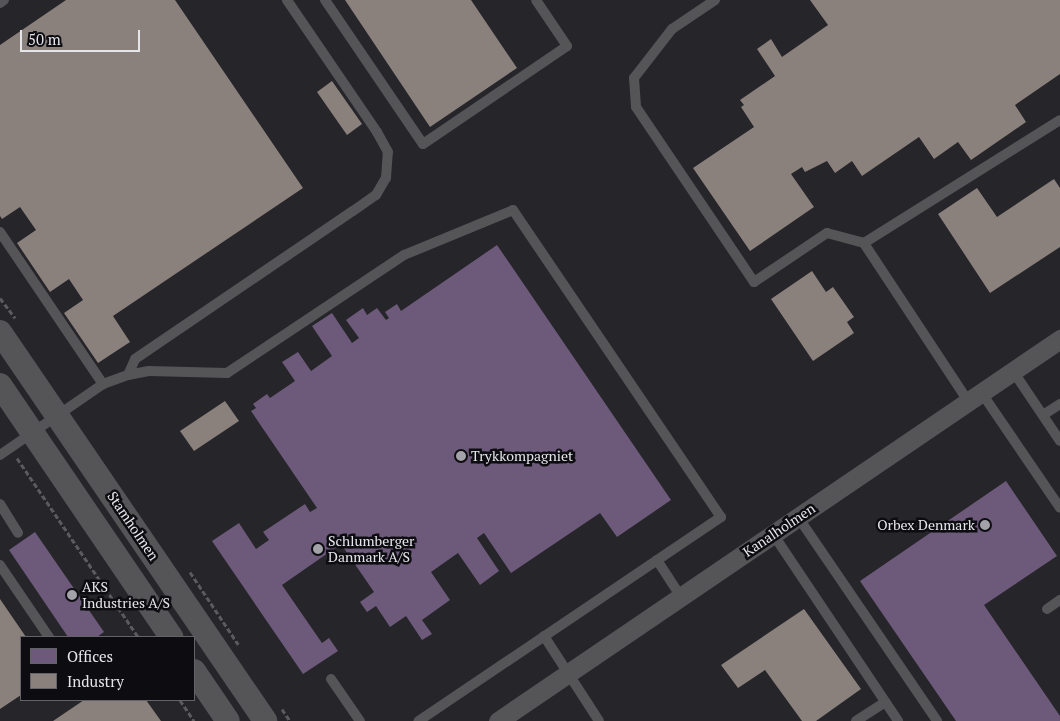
<!DOCTYPE html>
<style>
body{margin:0}
#map{position:relative;width:1060px;height:721px;overflow:hidden;background:#25252a;font-family:"PT Serif",serif}
div>[style]{position:absolute}
[style*='--x']{left:calc(var(--x)*1px);top:calc(var(--y)*1px);width:calc(var(--w)*1px);rotate:calc(var(--a)*1deg)}
.offices>*{inset:0;background:#6d597a}
.industry>*{inset:0;background:#8a817c}
.path>*{height:3px;margin-top:-1.5px;transform-origin:0;background:repeating-linear-gradient(90deg,#5b5b5d 0 5px,transparent 0 7.5px)}
.service>*{height:10px;margin:-5px;padding:0 5px;transform-origin:5px;border-radius:5px;background:#555557}
.minor>*{height:19px;margin:-9.5px;padding:0 9.5px;transform-origin:9.5px;border-radius:9.5px;background:#555557}
.tertiary>*{height:24px;margin:-12px;padding:0 12px;transform-origin:12px;border-radius:12px;background:#555557}
.dots>*{width:14px;height:14px;translate:-50% -50%;box-sizing:border-box;border:2px solid #0d0d11;border-radius:50%}
span{translate:-50% -50%;white-space:nowrap;text-align:center;line-height:1.15;-webkit-text-stroke:5px #0d0d11;paint-order:stroke}
.poi-label{font-size:14px;color:#e5e5ec}
.left{translate:0 -50%;text-align:left}
.right{translate:-100% -50%;text-align:right}
.street-label{font-size:14px;color:#e5e5ec}
.legend{position:absolute;left:20px;top:636px;width:175px;height:65px;box-sizing:border-box;background:#0d0d11;border:1px solid #636369;margin:0;padding:6px 9px;list-style:none;font-size:15px;color:#e5e5ec}
.legend li{display:flex;align-items:center;gap:10px;height:25px}
.legend b{width:25px;border:1px solid #636369}
.scale{position:absolute;left:20px;top:30px;width:120px;height:22px;box-sizing:border-box;border:2px solid #e5e5ec;border-top:0;padding-left:6px;font-size:15px;line-height:18px;white-space:nowrap;color:#e5e5ec;-webkit-text-stroke:4px #0d0d11;paint-order:stroke}
</style>
<div id="map">
<div class="offices">
<div style="clip-path:polygon(497px 245px,671px 500px,617px 537px,600px 513px,511px 573px,484px 533px,477px 538px,499px 571px,480px 585px,458px 553px,431px 572px,450px 600px,422px 620px,432px 634px,422px 640px,406px 616px,390px 627px,376px 606px,367px 612px,360px 602px,374px 592px,341px 544px,282px 585px,322px 643px,329px 638px,338px 651px,303px 674px,212px 541px,239px 523px,256px 549px,269px 540px,263px 532px,305px 504px,310px 512px,317px 508px,251px 411px,256px 408px,253px 404px,267px 394px,270px 398px,295px 381px,282px 362px,298px 352px,311px 371px,332px 356px,312px 326px,332px 313px,352px 343px,359px 338px,346px 320px,363px 308px,367px 315px,377px 308px,386px 320px,389px 318px,385px 312px,397px 304px,401px 311px)"></div>
<div style="clip-path:polygon(1006px 481px,1057px 556px,984px 605px,1060px 716px,1060px 721px,956px 721px,860px 581px)"></div>
<div style="clip-path:polygon(35px 532px,104px 632px,97px 637px,68px 637px,9px 550px)"></div>
</div>
<div class="industry">
<div style="clip-path:polygon(66px 0,175px 0,303px 188px,113px 316px,130px 342px,98px 363px,64px 313px,83px 300px,69px 279px,50px 292px,17px 243px,36px 230px,20px 207px,2px 219px,0 216px,0 45px)"></div>
<div style="clip-path:polygon(345px 0,471px 0,517px 68px,430px 127px)"></div>
<div style="clip-path:polygon(810px 0,1060px 0,1060px 74px,1015px 105px,1026px 122px,971px 160px,958px 142px,934px 159px,919px 137px,862px 176px,852px 161px,835px 173px,827px 161px,805px 172px,802px 167px,791px 174px,814px 207px,750px 251px,693px 168px,754px 127px,741px 107px,744px 105px,740px 100px,775px 76px,757px 49px,771px 39px,782px 57px,828px 25px)"></div>
<div style="clip-path:polygon(332px 81px,362px 124px,347px 135px,317px 92px)"></div>
<div style="clip-path:polygon(1054px 179px,1060px 188px,1060px 247px,990px 293px,938px 214px,977px 188px,997px 217px)"></div>
<div style="clip-path:polygon(812px 271px,826px 292px,833px 287px,854px 317px,847px 322px,854px 333px,813px 361px,771px 299px)"></div>
<div style="clip-path:polygon(225px 401px,239px 421px,194px 451px,180px 431px)"></div>
<div style="clip-path:polygon(0 599px,26px 637px,21px 637px,21px 695px,0 709px)"></div>
<div style="clip-path:polygon(804px 609px,861px 689px,816px 721px,802px 721px,765px 670px,738px 688px,721px 665px)"></div>
<div style="clip-path:polygon(84px 700px,146px 700px,161px 721px,53px 721px)"></div>
</div>
<div class="path">
<div style="--x:0;--y:298;--w:25;--a:53"></div>
<div style="--x:17;--y:458;--w:216;--a:55.9"></div>
<div style="--x:190;--y:572;--w:87;--a:56.3"></div>
<div style="--x:180;--y:700;--w:25;--a:56"></div>
<div style="--x:282;--y:709;--w:14;--a:56"></div>
</div>
<div class="service">
<div style="--x:325;--y:0;--w:174;--a:55.8"></div>
<div style="--x:423;--y:144;--w:174;--a:-34.2"></div>
<div style="--x:567;--y:46;--w:55;--a:-124"></div>
<div style="--x:715;--y:0;--w:52;--a:146"></div>
<div style="--x:672;--y:29;--w:62;--a:127.8"></div>
<div style="--x:634;--y:78;--w:29;--a:86"></div>
<div style="--x:636;--y:107;--w:211;--a:56"></div>
<div style="--x:754;--y:282;--w:88;--a:-33.9"></div>
<div style="--x:827;--y:233;--w:38;--a:15"></div>
<div style="--x:0;--y:3;--w:5;--a:-37"></div>
<div style="--x:0;--y:232;--w:184;--a:55.9"></div>
<div style="--x:1013;--y:371;--w:84;--a:56.1"></div>
<div style="--x:128;--y:375;--w:17;--a:-66"></div>
<div style="--x:135;--y:359;--w:263;--a:-34.2"></div>
<div style="--x:353;--y:211;--w:28;--a:-35"></div>
<div style="--x:376;--y:195;--w:20;--a:-60"></div>
<div style="--x:386;--y:178;--w:26;--a:-86"></div>
<div style="--x:388;--y:152;--w:23;--a:-119"></div>
<div style="--x:377;--y:132;--w:160;--a:-124.3"></div>
<div style="--x:981;--y:392;--w:140;--a:55.7"></div>
<div style="--x:968;--y:401;--w:189;--a:-123.4"></div>
<div style="--x:864;--y:243;--w:231;--a:-32.1"></div>
<div style="--x:1043;--y:415;--w:20;--a:-33"></div>
<div style="--x:0;--y:455;--w:125;--a:-34.6"></div>
<div style="--x:103;--y:384;--w:27;--a:-20"></div>
<div style="--x:128;--y:375;--w:21;--a:-11"></div>
<div style="--x:149;--y:371;--w:78;--a:1.5"></div>
<div style="--x:227;--y:373;--w:213;--a:-33.7"></div>
<div style="--x:404;--y:255;--w:118;--a:-22.4"></div>
<div style="--x:513;--y:210;--w:371;--a:55.9"></div>
<div style="--x:721;--y:517;--w:365;--a:146"></div>
<div style="--x:0;--y:504;--w:34;--a:58"></div>
<div style="--x:798;--y:517;--w:247;--a:55.7"></div>
<div style="--x:773;--y:534;--w:225;--a:56.2"></div>
<div style="--x:657;--y:560;--w:44;--a:57"></div>
<div style="--x:0;--y:565;--w:87;--a:55.8"></div>
<div style="--x:1047;--y:609;--w:16;--a:-35"></div>
<div style="--x:544;--y:636;--w:101;--a:57.1"></div>
<div style="--x:331;--y:679;--w:51;--a:55.4"></div>
<div style="--x:856;--y:721;--w:35;--a:-33"></div>
</div>
<div class="minor">
<div style="--x:498;--y:721;--w:680;--a:-34.2"></div>
</div>
<div class="tertiary">
<div style="--x:0;--y:332;--w:471;--a:55.7"></div>
<div style="--x:0;--y:385;--w:305;--a:55.8"></div>
<div style="--x:194;--y:671;--w:60;--a:55.8"></div>
</div>
<div class="dots">
<div style="left:461px;top:456px;background:#a2a2a8"></div>
<div style="left:985px;top:525px;background:#a2a2a8"></div>
<div style="left:318px;top:549px;background:#a2a2a8"></div>
<div style="left:72px;top:595px;background:#a2a2a8"></div>
</div>
<div class="poi-label">
<span class="left" style="left:471px;top:456px">Trykkompagniet</span>
<span class="right" style="left:975px;top:525px">Orbex Denmark</span>
<span class="left" style="left:328px;top:549px">Schlumberger<br>Danmark A/S</span>
<span class="left" style="left:82px;top:595px">AKS<br>Industries A/S</span>
</div>
<div class="street-label">
<span style="left:133px;top:526px;rotate:56deg">Stamholmen</span>
<span style="left:779px;top:530px;rotate:-34deg">Kanalholmen</span>
</div>
<ul class="legend">
<li><b style="height:14px;background:#6d597a"></b>Offices</li>
<li><b style="height:14px;background:#8a817c"></b>Industry</li>
</ul>
<div class="scale">50 m</div>
</div>
